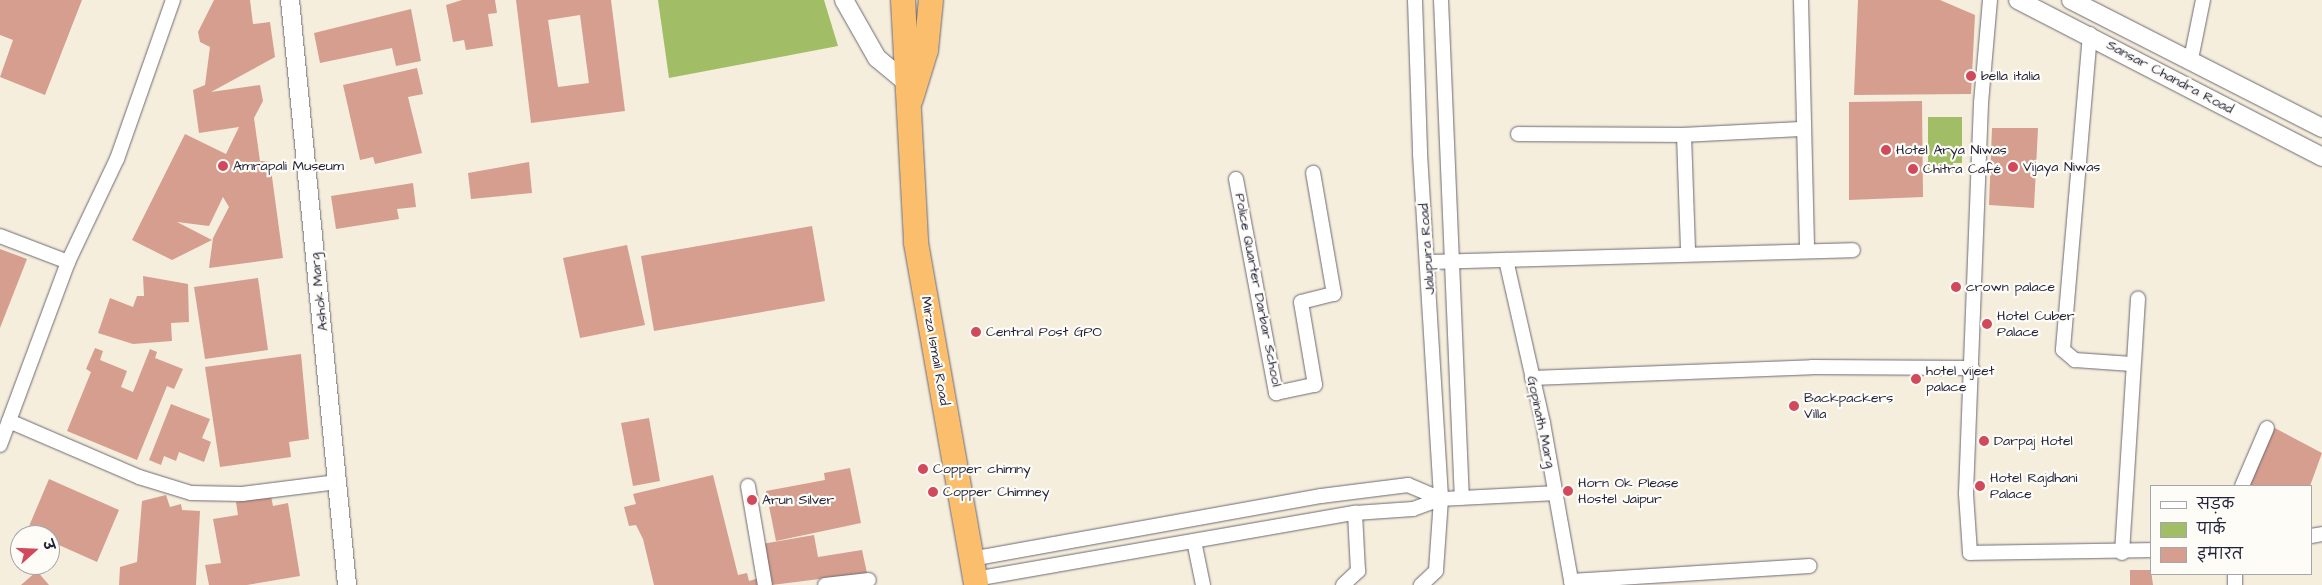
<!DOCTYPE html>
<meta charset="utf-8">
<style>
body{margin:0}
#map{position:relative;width:2322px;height:585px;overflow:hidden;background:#f6eedc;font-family:"Architects Daughter","Playpen Sans Deva",sans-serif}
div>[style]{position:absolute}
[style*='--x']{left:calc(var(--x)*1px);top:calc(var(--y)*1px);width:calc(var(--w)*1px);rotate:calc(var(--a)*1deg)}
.green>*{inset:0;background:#a1be66}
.building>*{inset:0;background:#d69e8e}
.roads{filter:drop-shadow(0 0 1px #6c6973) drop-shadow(0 0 1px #6c6973)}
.minor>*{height:14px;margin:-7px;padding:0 7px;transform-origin:7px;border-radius:7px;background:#fff}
.tertiary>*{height:18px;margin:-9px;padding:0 9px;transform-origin:9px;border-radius:9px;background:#fff}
.trunk>*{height:24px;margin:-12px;padding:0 12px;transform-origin:12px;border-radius:12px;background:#fabe6d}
.dots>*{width:14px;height:14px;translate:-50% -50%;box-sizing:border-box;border:2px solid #fdfcf7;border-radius:50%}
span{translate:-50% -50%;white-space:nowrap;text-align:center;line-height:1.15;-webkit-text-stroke:4.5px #fdfcf7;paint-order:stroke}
.poi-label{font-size:14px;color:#22223b}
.left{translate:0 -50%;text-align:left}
.street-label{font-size:14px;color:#22223b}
.legend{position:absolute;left:2150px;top:485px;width:162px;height:90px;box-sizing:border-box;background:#fdfcf7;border:1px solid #a5a5ac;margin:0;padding:6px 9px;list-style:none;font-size:15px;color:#22223b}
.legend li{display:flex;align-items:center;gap:10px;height:25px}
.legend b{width:25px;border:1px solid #a5a5ac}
.north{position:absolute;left:10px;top:525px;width:50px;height:50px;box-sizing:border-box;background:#fdfcf7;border:1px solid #a5a5ac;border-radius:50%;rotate:70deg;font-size:14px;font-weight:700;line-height:20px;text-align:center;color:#22223b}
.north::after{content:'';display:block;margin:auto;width:18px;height:22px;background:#d1495b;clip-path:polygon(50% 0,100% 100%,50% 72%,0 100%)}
</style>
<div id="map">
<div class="green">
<div style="clip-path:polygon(658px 0,824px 0,838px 46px,669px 78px)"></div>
<div style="clip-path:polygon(1928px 117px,1962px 117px,1962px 163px,1953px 163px,1953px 171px,1928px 171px)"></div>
</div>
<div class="building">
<div style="clip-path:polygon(0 0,82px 0,45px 95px,0 77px,13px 40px,0 35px)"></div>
<div style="clip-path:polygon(214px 0,250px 0,253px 24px,270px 22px,275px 57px,211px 92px,260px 85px,263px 101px,254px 118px,260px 161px,270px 162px,283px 258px,209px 268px,213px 238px,229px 207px,223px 197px,209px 226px,177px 222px,212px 240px,172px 260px,132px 240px,185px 134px,226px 154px,239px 127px,199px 133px,193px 90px,205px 85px,210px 47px,200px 42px,198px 32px)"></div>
<div style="clip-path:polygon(462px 0,495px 0,497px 13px,488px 14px,493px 46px,466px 50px,464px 40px,453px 42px,446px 5px)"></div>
<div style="clip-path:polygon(evenodd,516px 0,611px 0,625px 111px,531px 123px,516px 0,580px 15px,589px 83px,558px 87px,548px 20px,580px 15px)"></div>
<div style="clip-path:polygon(1858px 0,1940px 0,1975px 15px,1971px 94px,1854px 95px)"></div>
<div style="clip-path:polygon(411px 9px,421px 61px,396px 66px,392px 48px,320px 63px,314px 33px)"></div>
<div style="clip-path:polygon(417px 68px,423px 94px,408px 97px,422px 153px,375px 164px,373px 157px,360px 160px,343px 85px)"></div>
<div style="clip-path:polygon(1922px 101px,1923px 197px,1849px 200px,1849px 102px)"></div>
<div style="clip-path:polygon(1992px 128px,2038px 128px,2034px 208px,1989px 205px)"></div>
<div style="clip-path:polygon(529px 162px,532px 193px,471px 199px,468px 173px)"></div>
<div style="clip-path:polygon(413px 183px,416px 207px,397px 209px,399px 219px,336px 229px,331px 196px)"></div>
<div style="clip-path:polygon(812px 226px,825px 301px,654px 331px,641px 256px)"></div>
<div style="clip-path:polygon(627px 245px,645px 325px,580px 338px,563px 258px)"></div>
<div style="clip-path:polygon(0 249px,27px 259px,0 328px)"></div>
<div style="clip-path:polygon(143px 276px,188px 284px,189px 322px,171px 323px,172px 341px,133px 344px,98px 333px,110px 298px,133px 307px,137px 296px,144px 296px)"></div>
<div style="clip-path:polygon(258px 278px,268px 350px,205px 359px,194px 287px)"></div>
<div style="clip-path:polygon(95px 348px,103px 351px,100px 360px,127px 371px,121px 387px,133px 392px,150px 349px,157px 352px,155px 358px,183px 369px,174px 389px,167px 386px,137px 460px,67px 431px,91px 372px,86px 369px)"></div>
<div style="clip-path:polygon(301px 354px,309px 439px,289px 442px,291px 457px,220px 467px,205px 367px)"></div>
<div style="clip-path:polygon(171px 404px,210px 419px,202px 438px,211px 442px,204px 462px,179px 452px,176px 461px,164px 456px,161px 465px,149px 460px)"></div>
<div style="clip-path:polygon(649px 418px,660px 481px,633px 486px,621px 423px)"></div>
<div style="clip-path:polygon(2271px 426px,2322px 453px,2310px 486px,2247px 486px)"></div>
<div style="clip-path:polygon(850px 468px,861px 523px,776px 541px,766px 491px,825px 480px,824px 473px)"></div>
<div style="clip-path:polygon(713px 475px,738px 575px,747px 573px,749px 581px,759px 578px,759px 585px,654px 585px,643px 539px,636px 525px,629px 526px,624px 507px,636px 504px,633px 494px)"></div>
<div style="clip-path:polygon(49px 479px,119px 510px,97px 562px,50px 541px,50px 535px,27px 531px)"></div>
<div style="clip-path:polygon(166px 495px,170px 507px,181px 504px,182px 510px,200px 511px,196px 585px,119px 585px,120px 567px,137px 562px,142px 501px)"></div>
<div style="clip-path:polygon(271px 496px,273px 506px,288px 503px,300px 576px,247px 585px,209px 585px,205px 565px,221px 563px,213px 519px,238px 515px,236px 502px)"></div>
<div style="clip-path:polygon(814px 535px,818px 557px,862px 550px,867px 573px,772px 585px,762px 544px)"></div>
<div style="clip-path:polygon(2130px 570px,2151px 570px,2153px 585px,2130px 585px)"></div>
<div style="clip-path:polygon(37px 571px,49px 585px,21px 585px)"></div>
</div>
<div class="roads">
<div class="minor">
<div style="--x:1415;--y:0;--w:154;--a:88.1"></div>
<div style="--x:1420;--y:154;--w:346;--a:86.5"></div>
<div style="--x:1441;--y:499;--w:72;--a:94"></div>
<div style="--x:1436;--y:571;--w:21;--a:137"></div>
<div style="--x:1441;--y:0;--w:498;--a:87.6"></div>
<div style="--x:1801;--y:0;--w:251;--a:88.6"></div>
<div style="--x:1990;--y:0;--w:103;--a:95"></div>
<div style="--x:1981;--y:103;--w:391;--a:92.2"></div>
<div style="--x:1966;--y:494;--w:59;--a:86.1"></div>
<div style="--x:1970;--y:553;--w:181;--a:-0.9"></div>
<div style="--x:2090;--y:34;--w:317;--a:94.9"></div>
<div style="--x:2063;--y:350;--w:16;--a:40"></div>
<div style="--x:2075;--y:360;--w:57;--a:4"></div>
<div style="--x:2191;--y:59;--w:60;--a:-78.5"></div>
<div style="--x:1518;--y:134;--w:166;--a:0.3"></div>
<div style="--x:1684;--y:135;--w:117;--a:88"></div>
<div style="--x:1684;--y:135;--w:120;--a:-2.9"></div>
<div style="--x:1236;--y:179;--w:218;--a:79.4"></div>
<div style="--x:1276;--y:393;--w:40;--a:-12"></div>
<div style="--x:1315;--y:385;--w:84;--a:-99.6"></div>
<div style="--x:1301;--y:302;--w:34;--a:-14"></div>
<div style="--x:1334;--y:294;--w:123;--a:-99.8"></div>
<div style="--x:0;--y:236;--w:73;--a:20.9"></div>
<div style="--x:1506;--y:260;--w:167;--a:77.2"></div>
<div style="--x:1543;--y:423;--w:165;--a:79.9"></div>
<div style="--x:1428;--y:262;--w:425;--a:-1.6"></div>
<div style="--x:1532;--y:378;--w:280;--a:-2.2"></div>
<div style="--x:1812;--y:367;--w:160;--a:0.4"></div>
<div style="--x:9;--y:421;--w:142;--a:23.3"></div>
<div style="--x:139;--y:477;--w:54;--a:17.1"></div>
<div style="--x:191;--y:493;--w:51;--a:1.1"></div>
<div style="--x:242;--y:494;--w:96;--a:-7.2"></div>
<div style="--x:0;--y:445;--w:195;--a:-69.6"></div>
<div style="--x:68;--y:262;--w:114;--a:-64.6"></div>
<div style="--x:117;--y:159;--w:169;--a:-70.6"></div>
<div style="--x:748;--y:486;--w:100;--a:80.3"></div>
<div style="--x:2242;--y:486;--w:63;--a:-66.7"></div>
<div style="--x:2311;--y:536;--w:11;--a:-10"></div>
<div style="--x:1194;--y:541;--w:45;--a:78.4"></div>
<div style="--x:2122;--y:553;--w:255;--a:-86.4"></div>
<div style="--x:971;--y:559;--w:356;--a:-10.2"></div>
<div style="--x:1321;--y:496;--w:88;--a:-7.2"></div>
<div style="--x:1408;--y:485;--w:36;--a:23"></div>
<div style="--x:2235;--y:574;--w:11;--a:90"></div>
<div style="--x:975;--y:579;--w:386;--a:-9.9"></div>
<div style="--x:1355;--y:513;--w:58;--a:-3.9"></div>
<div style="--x:1413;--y:509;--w:30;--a:-20"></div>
<div style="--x:1441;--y:499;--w:114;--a:-3"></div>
<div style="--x:1571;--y:581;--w:239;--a:-3.6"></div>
<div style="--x:825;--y:585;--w:44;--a:-6.5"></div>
<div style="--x:1343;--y:585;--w:21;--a:-43"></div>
<div style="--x:1358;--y:571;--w:58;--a:-93"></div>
</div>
<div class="tertiary">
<div style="--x:290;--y:0;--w:588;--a:84.43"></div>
<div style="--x:844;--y:0;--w:67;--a:60.4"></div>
<div style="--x:877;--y:58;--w:47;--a:39.8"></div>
<div style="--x:2018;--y:0;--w:342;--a:27.3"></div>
<div style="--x:2071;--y:0;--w:282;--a:27"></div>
</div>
<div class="trunk">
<div style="--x:903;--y:0;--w:243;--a:86.9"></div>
<div style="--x:916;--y:243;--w:347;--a:80"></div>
<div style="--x:911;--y:99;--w:51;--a:-73"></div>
<div style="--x:926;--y:50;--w:50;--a:-84.3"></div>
</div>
</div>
<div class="dots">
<div style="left:1971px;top:76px;background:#d1495b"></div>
<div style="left:1886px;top:150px;background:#d1495b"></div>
<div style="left:223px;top:166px;background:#d1495b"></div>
<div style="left:2013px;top:167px;background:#d1495b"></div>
<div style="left:1913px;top:169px;background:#d1495b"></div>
<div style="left:1956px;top:287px;background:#d1495b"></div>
<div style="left:1987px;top:324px;background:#d1495b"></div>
<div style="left:976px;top:332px;background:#d1495b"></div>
<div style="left:1916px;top:379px;background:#d1495b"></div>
<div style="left:1794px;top:406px;background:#d1495b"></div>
<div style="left:1984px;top:441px;background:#d1495b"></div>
<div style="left:923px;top:469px;background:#d1495b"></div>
<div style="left:1980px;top:486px;background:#d1495b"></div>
<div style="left:1568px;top:491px;background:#d1495b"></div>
<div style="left:933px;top:492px;background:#d1495b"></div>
<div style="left:752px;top:500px;background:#d1495b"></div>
</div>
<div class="poi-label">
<span class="left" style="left:1981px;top:76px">bella italia</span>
<span class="left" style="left:1896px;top:150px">Hotel Arya Niwas</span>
<span class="left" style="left:233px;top:166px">Amrapali Museum</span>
<span class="left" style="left:2023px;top:167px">Vijaya Niwas</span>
<span class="left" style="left:1923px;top:169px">Chitra Café</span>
<span class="left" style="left:1966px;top:287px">crown palace</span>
<span class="left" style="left:1997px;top:324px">Hotel Cuber<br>Palace</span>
<span class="left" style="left:986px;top:332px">Central Post GPO</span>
<span class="left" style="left:1926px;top:379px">hotel vijeet<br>palace</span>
<span class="left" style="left:1804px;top:406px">Backpackers<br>Villa</span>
<span class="left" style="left:1994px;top:441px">Darpaj Hotel</span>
<span class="left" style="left:933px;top:469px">Copper chimny</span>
<span class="left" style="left:1990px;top:486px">Hotel Rajdhani<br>Palace</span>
<span class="left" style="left:1578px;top:491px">Horn Ok Please<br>Hostel Jaipur</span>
<span class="left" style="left:943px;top:492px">Copper Chimney</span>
<span class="left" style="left:762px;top:500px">Arun Silver</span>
</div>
<div class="street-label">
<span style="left:2170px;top:77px;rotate:28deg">Sansar Chandra Road</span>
<span style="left:1427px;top:249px;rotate:-94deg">Jalupura Road</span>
<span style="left:1258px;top:290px;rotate:79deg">Police Quarter Darbar School</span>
<span style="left:319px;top:292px;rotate:-96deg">Ashok Marg</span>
<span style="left:935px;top:351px;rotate:80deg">Mirza Ismail Road</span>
<span style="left:1541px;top:422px;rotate:78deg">Gopinath Marg</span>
</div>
<ul class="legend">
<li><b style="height:6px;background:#fff"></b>सड़क</li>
<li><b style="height:14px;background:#a1be66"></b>पार्क</li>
<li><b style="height:14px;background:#d69e8e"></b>इमारत</li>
</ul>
<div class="north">उ</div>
</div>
